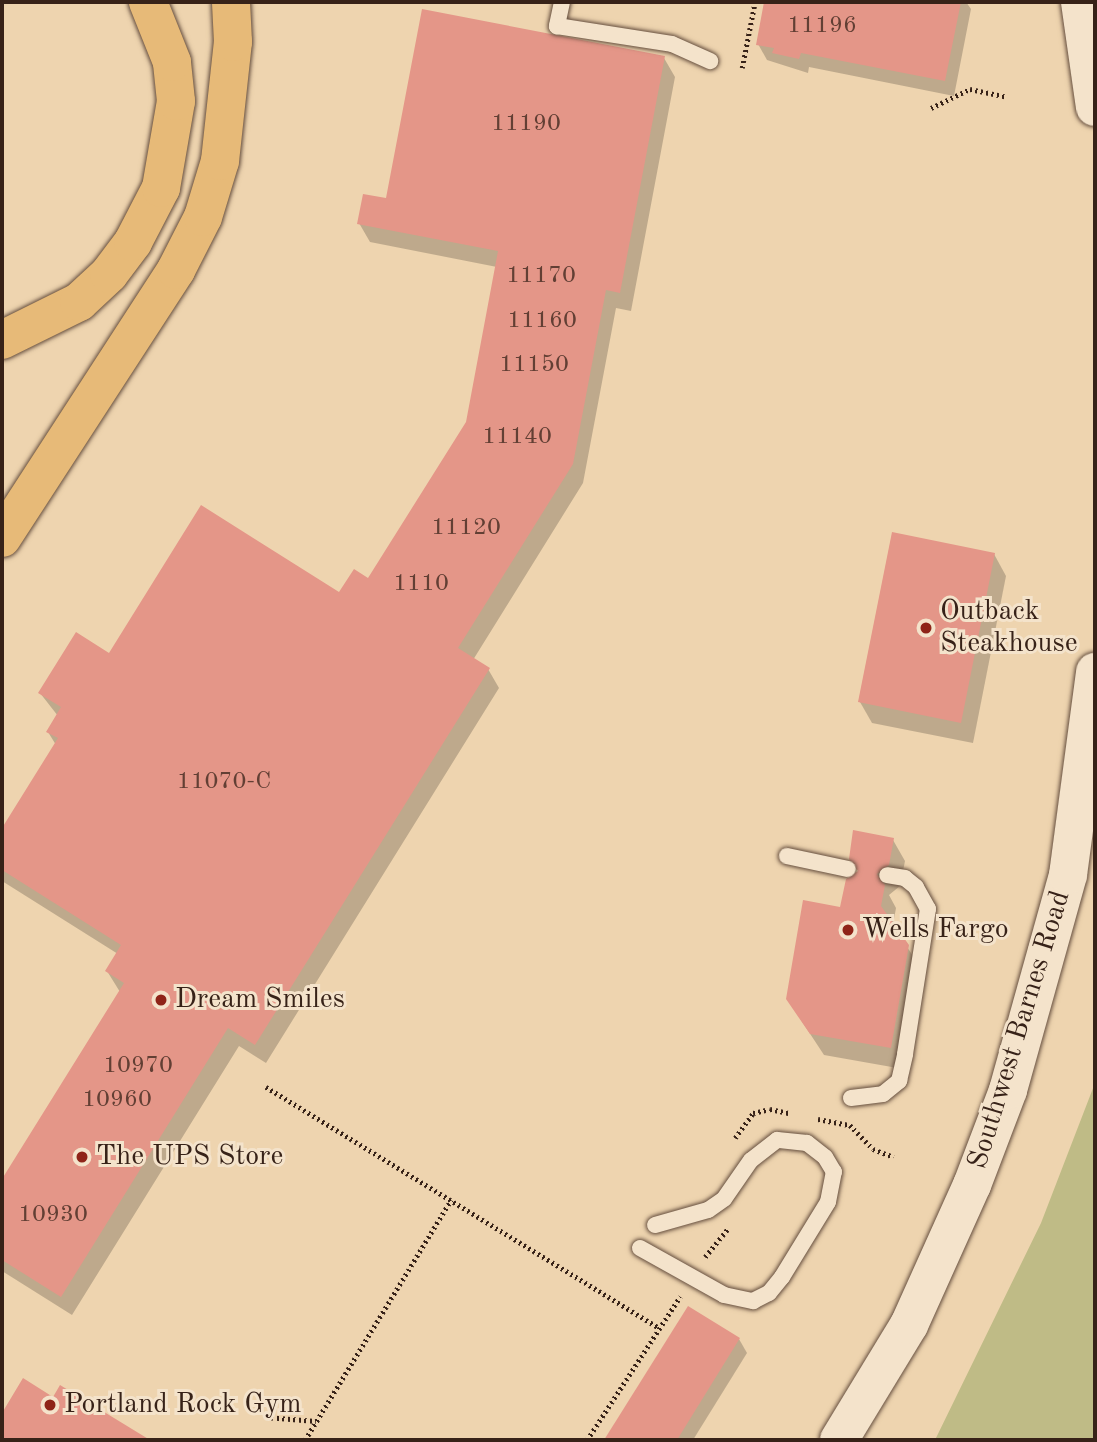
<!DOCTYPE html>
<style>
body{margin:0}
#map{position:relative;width:1097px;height:1442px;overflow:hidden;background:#eed4af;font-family:"Old Standard TT",serif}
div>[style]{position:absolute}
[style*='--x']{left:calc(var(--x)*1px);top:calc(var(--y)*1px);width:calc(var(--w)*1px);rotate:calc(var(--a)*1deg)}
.green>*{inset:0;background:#bfbb86}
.shadow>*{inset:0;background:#0003}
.building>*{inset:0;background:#e49688}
.path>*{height:4.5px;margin-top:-2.25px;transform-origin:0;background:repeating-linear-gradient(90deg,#372218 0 2px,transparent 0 5.5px)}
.roads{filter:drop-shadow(0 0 2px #654e3e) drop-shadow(0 0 2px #654e3e)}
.lane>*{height:16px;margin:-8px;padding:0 8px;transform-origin:8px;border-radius:8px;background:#f4e3cb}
.secondary>*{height:38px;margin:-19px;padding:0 19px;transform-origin:19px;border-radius:19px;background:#f4e3cb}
.highway>*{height:38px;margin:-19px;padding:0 19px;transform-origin:19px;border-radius:19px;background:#e7ba78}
.dots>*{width:19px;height:19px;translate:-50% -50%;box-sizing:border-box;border:4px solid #f4e3cb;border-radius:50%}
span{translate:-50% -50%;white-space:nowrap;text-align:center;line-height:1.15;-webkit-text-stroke:6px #f4e3cb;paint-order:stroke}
.number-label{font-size:24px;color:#623f34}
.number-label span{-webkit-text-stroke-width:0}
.poi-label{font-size:28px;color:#372218}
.left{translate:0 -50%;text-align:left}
.street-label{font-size:28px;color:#372218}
.frame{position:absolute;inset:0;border:4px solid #372218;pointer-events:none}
</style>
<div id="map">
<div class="green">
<div style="clip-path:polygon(1095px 1083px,1095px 1440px,935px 1440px,1041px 1223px)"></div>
</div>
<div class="shadow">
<div style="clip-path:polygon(766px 2px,966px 2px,971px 9px,954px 96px,809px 67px,808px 73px,767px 60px,758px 44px)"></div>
<div style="clip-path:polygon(664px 58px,675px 77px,631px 311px,616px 308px,583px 483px,473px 660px,488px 669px,499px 688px,266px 1063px,239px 1046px,72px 1315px,2px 1271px,2px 1182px,120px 992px,107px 971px,118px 954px,2px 881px,2px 831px,56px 745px,48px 732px,58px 716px,40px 693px,109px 655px,340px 595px,369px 580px,467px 422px,497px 267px,370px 242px,359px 223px,388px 200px)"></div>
<div style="clip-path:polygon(994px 554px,1006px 576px,973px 743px,872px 723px,860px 702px)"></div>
<div style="clip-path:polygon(893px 840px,905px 861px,900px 886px,889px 895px,896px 908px,893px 925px,920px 967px,903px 1069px,824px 1055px,801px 1020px,859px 872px)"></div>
<div style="clip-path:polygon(689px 1308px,739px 1339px,747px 1353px,693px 1440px,606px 1440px)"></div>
<div style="clip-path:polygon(24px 1381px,54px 1399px,61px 1387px,147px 1440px,2px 1440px,2px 1416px)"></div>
</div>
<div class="building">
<div style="clip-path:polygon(764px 2px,961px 2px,945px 81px,801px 53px,799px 59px,772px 53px,774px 48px,756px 45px)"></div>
<div style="clip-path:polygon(422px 9px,665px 56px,620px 293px,606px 290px,573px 464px,458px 648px,490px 668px,255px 1045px,228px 1028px,61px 1297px,2px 1260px,2px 1179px,124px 983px,105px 971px,121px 945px,2px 870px,2px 828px,58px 738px,46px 732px,61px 707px,38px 693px,76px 632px,109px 653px,201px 505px,339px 592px,354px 569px,368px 578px,466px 422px,498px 251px,357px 224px,363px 194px,386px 198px)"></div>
<div style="clip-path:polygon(892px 532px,995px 553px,961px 723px,858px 702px)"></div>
<div style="clip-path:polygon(853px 830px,894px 838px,889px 865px,877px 874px,885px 885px,881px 906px,909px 945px,891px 1048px,810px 1034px,786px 999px,803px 900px,840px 907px,846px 879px,858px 871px,849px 859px)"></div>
<div style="clip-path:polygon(688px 1306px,740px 1338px,677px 1440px,604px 1440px)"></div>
<div style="clip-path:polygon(23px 1378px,53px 1397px,60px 1385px,150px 1440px,2px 1440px,2px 1413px)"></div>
</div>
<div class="path">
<div style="--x:742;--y:68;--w:67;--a:-78.9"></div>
<div style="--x:931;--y:108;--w:43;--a:-26"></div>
<div style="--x:970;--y:89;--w:38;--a:12"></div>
<div style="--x:266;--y:1087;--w:462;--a:31.5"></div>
<div style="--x:818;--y:1119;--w:33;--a:11"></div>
<div style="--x:850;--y:1125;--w:33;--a:46"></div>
<div style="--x:873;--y:1149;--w:22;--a:21"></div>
<div style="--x:735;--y:1138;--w:31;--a:-54"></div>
<div style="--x:753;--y:1113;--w:17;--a:-13"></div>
<div style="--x:770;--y:1109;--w:19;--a:12"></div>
<div style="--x:705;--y:1257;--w:36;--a:-51"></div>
<div style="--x:266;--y:1417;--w:50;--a:4.6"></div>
<div style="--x:305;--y:1440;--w:281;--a:-58.7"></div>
<div style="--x:587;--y:1440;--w:171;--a:-57"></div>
</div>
<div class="roads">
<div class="lane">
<div style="--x:562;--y:2;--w:25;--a:102"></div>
<div style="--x:557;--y:26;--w:116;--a:8.9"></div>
<div style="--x:672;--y:44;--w:42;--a:24.1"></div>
<div style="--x:787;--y:856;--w:62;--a:12"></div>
<div style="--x:851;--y:1098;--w:32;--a:-7"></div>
<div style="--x:883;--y:1094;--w:21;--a:-39"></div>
<div style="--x:899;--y:1081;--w:28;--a:-77"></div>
<div style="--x:905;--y:1054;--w:147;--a:-81"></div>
<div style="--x:928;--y:909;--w:25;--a:-119"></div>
<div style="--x:916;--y:887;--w:14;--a:-141"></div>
<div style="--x:905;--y:878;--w:18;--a:-171"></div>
<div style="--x:640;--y:1248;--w:96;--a:29.2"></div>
<div style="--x:724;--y:1295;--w:30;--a:12"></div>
<div style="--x:753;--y:1301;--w:18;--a:-27"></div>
<div style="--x:769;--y:1293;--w:21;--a:-51"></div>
<div style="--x:782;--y:1277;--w:88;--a:-58.5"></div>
<div style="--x:828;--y:1202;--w:31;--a:-79"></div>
<div style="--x:834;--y:1172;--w:17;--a:-121"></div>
<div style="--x:825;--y:1157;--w:23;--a:-142"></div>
<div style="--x:807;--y:1143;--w:30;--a:-174"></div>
<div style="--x:777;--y:1140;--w:33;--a:142"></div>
<div style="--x:751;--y:1160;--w:47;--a:124.7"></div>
<div style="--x:724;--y:1199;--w:19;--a:145"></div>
<div style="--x:708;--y:1210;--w:55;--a:164.2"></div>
</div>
<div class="secondary">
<div style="--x:1080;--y:2;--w:106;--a:81.9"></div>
<div style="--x:839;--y:1440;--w:135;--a:-58.7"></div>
<div style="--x:909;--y:1325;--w:154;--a:-65.8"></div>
<div style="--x:972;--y:1185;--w:102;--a:-69.2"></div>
<div style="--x:1008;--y:1090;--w:223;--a:-74.4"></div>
<div style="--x:1068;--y:875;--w:205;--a:-82.4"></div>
</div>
<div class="highway">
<div style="--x:2;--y:340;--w:86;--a:-26.3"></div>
<div style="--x:79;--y:302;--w:41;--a:-43"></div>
<div style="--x:109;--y:274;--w:40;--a:-53"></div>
<div style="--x:133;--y:242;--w:61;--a:-62.6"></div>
<div style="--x:161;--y:188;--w:88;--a:-80.2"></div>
<div style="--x:176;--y:101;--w:39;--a:-96"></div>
<div style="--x:172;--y:62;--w:65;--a:-111.8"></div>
<div style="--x:2;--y:538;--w:320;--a:-57"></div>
<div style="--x:176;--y:270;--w:59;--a:-63"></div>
<div style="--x:203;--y:217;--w:59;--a:-73.1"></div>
<div style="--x:220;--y:161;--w:120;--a:-83.8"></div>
<div style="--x:233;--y:42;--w:40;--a:-92.9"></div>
</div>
</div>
<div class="dots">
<div style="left:926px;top:628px;background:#8f2418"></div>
<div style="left:848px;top:930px;background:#8f2418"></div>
<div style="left:161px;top:1000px;background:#8f2418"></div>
<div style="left:82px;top:1157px;background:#8f2418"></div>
<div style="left:50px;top:1405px;background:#8f2418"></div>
</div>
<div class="number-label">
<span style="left:822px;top:27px">11196</span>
<span style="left:526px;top:125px">11190</span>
<span style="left:541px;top:277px">11170</span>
<span style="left:542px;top:322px">11160</span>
<span style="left:534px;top:366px">11150</span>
<span style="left:517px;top:438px">11140</span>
<span style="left:466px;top:529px">11120</span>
<span style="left:421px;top:585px">1110</span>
<span style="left:224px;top:783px">11070-C</span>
<span style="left:138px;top:1067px">10970</span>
<span style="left:117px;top:1101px">10960</span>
<span style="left:53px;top:1216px">10930</span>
</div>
<div class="poi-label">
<span class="left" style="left:940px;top:628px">Outback<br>Steakhouse</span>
<span class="left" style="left:862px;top:930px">Wells Fargo</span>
<span class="left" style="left:175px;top:1000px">Dream Smiles</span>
<span class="left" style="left:96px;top:1157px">The UPS Store</span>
<span class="left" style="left:64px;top:1405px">Portland Rock Gym</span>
</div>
<div class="street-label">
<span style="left:1020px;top:1030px;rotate:-73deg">Southwest Barnes Road</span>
</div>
<div class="frame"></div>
</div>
